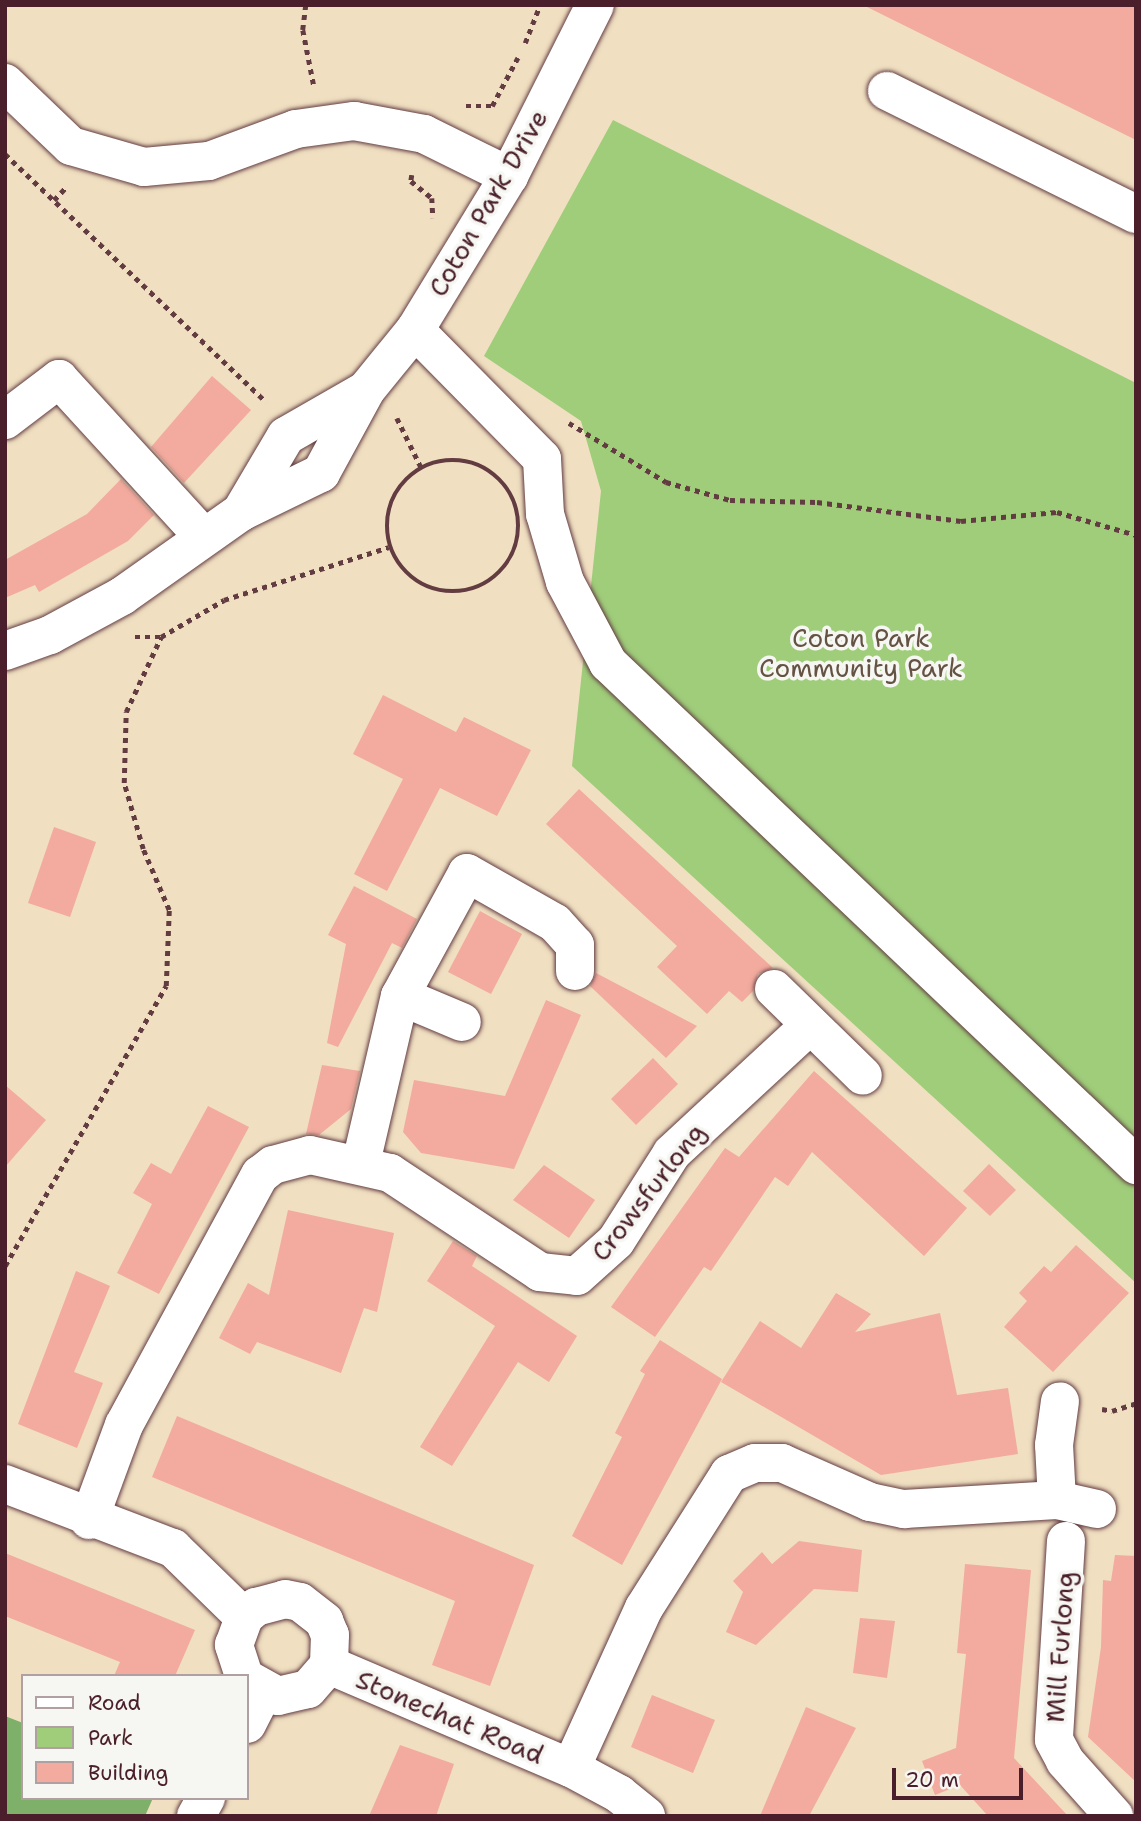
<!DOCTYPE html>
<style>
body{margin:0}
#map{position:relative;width:1141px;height:1821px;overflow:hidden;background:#f0dfc1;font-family:"Shantell Sans",sans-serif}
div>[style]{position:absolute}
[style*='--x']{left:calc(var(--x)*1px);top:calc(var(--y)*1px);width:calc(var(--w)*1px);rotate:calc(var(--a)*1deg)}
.green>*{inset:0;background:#9fcd7a}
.forest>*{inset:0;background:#7fb06a}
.building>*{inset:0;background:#f2ab9e}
.path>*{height:4.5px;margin-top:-2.25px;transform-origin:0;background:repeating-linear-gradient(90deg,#633c42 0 5px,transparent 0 10px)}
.path>.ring{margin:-2.25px;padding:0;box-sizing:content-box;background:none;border:4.5px solid #633c42;border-radius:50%}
.roads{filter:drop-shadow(0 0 2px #633c42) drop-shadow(0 0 2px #633c42)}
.minor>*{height:38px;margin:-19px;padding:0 19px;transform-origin:19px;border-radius:19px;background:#fff}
span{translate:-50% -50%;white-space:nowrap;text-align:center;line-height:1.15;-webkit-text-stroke:7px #f6f6f2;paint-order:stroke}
.street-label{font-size:26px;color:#4a1f2b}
.park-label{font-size:26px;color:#645343}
.frame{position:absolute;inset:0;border:7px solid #4a1f2b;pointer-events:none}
.legend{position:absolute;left:21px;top:1674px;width:228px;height:126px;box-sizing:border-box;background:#f6f6f2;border:2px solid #b1a0a2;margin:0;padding:9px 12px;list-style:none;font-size:21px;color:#4a1f2b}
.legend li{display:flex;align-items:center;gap:14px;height:35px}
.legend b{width:35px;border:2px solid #b1a0a2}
.scale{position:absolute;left:892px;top:1768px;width:131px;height:32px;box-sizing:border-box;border:4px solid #4a1f2b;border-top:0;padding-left:9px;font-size:21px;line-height:24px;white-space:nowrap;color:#4a1f2b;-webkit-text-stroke:5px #f6f6f2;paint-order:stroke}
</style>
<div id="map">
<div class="green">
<div style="clip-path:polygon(613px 120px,1136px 383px,1136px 1283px,572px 766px,601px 491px,581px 421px,484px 356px)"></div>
</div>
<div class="forest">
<div style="clip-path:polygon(5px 1716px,23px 1723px,23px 1798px,153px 1798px,145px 1816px,5px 1816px)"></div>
</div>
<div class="building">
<div style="clip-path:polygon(863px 5px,1136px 5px,1136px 140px)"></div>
<div style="clip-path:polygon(212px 376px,251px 410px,184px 483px,151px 447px)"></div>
<div style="clip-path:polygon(121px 479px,154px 515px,128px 541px,39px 592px,35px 585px,5px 598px,5px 560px,87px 514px)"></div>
<div style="clip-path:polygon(383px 695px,456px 732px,464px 717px,531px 750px,497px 816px,440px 788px,387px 891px,354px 874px,403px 779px,353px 754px)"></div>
<div style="clip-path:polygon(579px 789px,773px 968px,758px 974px,753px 991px,742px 1002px,729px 991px,707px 1014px,657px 967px,677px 946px,546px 824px)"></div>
<div style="clip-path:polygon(54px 827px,96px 842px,70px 917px,28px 903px)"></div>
<div style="clip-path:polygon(354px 886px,417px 919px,402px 948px,392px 943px,338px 1047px,327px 1043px,346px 944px,328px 935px)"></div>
<div style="clip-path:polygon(480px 911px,522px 934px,491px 994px,448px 972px)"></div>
<div style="clip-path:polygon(596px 973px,697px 1026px,666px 1058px,590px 986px)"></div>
<div style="clip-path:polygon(546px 1000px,581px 1015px,514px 1169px,421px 1153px,403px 1132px,414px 1080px,505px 1096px)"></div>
<div style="clip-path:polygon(653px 1058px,678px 1084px,636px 1125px,611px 1099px)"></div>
<div style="clip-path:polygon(322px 1065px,360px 1071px,351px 1109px,319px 1135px,306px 1134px)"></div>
<div style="clip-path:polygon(814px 1071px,967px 1208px,924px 1256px,812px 1152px,788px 1186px,775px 1177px,711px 1271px,704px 1267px,655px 1337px,611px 1307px,725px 1148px,739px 1157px)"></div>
<div style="clip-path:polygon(5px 1085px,46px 1120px,5px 1167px)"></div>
<div style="clip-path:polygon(208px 1106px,249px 1127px,159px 1294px,117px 1273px,152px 1204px,133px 1193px,151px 1163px,171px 1174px)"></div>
<div style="clip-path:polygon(989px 1164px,1016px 1190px,990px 1216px,963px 1191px)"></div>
<div style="clip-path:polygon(544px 1165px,595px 1200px,569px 1238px,513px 1200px)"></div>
<div style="clip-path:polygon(288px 1210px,394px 1233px,377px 1312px,364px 1308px,341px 1373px,257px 1342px,250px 1354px,219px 1338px,248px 1283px,269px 1295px)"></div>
<div style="clip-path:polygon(453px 1241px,477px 1256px,472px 1266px,577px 1336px,549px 1382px,518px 1362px,452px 1466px,420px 1447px,495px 1326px,427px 1281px)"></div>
<div style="clip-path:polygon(1076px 1245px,1129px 1293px,1053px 1372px,1004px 1327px,1027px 1301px,1019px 1293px,1044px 1266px,1051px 1272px)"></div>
<div style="clip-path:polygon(76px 1271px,110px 1286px,74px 1372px,103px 1383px,77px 1448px,18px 1424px)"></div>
<div style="clip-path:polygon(836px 1293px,871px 1314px,855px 1332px,940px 1313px,957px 1395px,1008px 1388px,1018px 1454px,881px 1475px,721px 1382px,760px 1321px,801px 1348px)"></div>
<div style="clip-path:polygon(660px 1340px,722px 1379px,622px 1565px,572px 1536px,622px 1437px,615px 1433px,645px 1374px,640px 1371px)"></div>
<div style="clip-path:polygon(177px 1416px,534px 1565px,490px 1686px,432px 1665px,455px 1601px,152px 1477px)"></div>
<div style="clip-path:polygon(799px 1541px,862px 1550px,858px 1592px,814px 1589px,756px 1645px,726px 1632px,743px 1592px,733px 1581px,762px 1552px,772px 1564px)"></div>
<div style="clip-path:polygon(5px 1553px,195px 1630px,175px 1676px,114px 1676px,120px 1662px,5px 1616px)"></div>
<div style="clip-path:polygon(1115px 1555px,1136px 1556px,1136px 1782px,1088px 1737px,1101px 1647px,1103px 1580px,1111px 1581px)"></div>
<div style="clip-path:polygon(965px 1564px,1031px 1570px,1014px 1758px,1068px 1816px,988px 1816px,960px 1785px,935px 1795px,922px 1761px,956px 1748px,966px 1654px,957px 1653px)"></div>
<div style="clip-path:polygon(860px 1618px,895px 1621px,887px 1678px,853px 1673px)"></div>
<div style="clip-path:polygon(652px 1695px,715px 1720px,693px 1773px,631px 1747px)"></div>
<div style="clip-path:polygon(806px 1707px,856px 1728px,809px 1816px,760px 1816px)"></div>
<div style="clip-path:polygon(400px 1745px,454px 1764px,436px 1816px,369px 1816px)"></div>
</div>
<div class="path">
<div style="--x:306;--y:5;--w:25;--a:97"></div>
<div style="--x:303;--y:30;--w:57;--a:78.9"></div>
<div style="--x:525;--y:43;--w:41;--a:-68.5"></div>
<div style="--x:466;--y:106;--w:26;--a:0"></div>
<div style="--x:492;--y:106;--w:55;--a:-62"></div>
<div style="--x:5;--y:154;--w:360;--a:43.5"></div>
<div style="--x:412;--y:175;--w:6;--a:99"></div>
<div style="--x:411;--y:181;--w:27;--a:39"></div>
<div style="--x:432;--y:198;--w:20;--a:87"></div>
<div style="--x:54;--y:200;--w:16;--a:-47"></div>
<div style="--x:397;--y:418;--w:55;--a:63.9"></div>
<div style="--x:569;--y:423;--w:114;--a:31.3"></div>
<div style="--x:666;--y:482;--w:66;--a:15.7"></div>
<div style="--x:730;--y:500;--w:87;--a:1.3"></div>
<div style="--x:817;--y:502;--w:145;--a:7.5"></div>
<div style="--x:961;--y:521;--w:96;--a:-5.4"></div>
<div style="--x:1057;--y:512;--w:82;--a:16.2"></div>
<div class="ring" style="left:387px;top:460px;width:127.5px;height:127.5px"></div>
<div style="--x:135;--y:637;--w:26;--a:0"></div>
<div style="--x:5;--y:1266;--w:323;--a:-60.1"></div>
<div style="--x:166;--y:986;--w:76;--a:-87.7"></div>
<div style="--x:169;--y:910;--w:66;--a:-113.1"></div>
<div style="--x:143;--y:849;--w:69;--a:-106.1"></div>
<div style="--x:124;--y:783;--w:71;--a:-88.4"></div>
<div style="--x:126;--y:712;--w:83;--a:-65"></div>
<div style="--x:161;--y:637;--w:73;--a:-30.4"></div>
<div style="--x:224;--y:600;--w:173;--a:-17.8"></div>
<div style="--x:1102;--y:1409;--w:10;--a:11"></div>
<div style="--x:1112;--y:1411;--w:25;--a:-18"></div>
</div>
<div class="roads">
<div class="minor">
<div style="--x:5;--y:83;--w:91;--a:43.7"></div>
<div style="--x:71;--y:146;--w:76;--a:16"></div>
<div style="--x:144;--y:167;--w:65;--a:-5.3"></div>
<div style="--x:209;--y:161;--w:93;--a:-20.2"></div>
<div style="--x:296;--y:129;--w:59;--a:-7.9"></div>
<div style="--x:354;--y:121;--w:71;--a:10.5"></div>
<div style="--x:424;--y:134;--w:95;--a:26.3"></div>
<div style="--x:887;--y:91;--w:278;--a:26.3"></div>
<div style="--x:415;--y:330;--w:181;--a:45.4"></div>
<div style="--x:542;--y:459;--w:55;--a:86.9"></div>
<div style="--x:545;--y:514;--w:71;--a:73.6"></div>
<div style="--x:565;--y:582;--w:92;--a:62"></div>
<div style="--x:608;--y:663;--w:729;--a:43.55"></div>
<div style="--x:5;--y:420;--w:68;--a:-37.2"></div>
<div style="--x:59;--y:379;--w:213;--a:47.5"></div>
<div style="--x:241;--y:512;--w:88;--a:-59.4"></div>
<div style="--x:286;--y:436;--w:92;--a:-29.9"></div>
<div style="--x:5;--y:651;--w:48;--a:-19.6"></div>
<div style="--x:50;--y:635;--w:82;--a:-28.4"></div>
<div style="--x:122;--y:596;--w:146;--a:-35.2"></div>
<div style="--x:241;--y:512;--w:89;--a:-26"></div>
<div style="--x:321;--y:473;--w:94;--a:-61.5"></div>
<div style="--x:366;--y:390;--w:77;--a:-50.8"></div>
<div style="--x:415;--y:330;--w:180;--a:-58.6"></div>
<div style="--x:509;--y:176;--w:191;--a:-63.3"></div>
<div style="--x:774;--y:989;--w:124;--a:44.3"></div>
<div style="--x:400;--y:996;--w:67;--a:22.8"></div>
<div style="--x:361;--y:1163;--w:171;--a:-76.9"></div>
<div style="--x:400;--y:996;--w:140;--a:-61.4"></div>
<div style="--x:467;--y:873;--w:101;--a:29.6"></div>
<div style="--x:555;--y:923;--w:30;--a:48"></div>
<div style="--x:575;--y:945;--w:26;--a:90"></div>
<div style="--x:5;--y:1484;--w:180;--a:20.9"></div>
<div style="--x:173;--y:1548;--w:99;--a:44.2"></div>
<div style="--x:1057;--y:1500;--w:55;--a:-93.1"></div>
<div style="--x:1054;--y:1445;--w:44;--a:-82.2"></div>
<div style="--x:89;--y:1520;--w:101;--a:-69.8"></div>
<div style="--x:124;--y:1425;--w:285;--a:-61.5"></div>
<div style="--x:260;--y:1175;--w:16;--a:-38"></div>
<div style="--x:273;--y:1165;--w:38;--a:-15"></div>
<div style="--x:310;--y:1155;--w:82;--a:12.7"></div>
<div style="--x:390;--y:1173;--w:180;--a:33.4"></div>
<div style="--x:540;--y:1272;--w:37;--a:6"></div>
<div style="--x:577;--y:1276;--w:52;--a:-41.9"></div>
<div style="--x:616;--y:1241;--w:104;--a:-57.5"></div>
<div style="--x:672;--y:1153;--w:187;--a:-42.8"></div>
<div style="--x:1066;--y:1541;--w:199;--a:93.5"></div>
<div style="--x:1054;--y:1740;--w:24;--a:62"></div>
<div style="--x:1065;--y:1761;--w:74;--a:48.3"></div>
<div style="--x:329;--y:1665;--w:263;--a:23.1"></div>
<div style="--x:571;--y:1768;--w:55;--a:28.4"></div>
<div style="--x:619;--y:1794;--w:35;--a:39"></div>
<div style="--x:244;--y:1676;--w:33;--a:-108"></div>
<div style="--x:234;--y:1645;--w:30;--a:-70"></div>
<div style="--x:244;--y:1617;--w:16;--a:-40"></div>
<div style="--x:256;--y:1607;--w:30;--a:-15"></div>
<div style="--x:285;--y:1599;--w:15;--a:11"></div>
<div style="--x:300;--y:1602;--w:31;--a:38"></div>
<div style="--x:324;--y:1621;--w:15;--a:67"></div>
<div style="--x:330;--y:1635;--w:30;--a:92"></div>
<div style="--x:329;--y:1665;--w:32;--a:131"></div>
<div style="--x:308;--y:1689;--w:31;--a:167"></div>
<div style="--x:278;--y:1696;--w:35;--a:-151"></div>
<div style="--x:247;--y:1724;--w:36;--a:-63"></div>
<div style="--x:571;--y:1768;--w:176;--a:-65.5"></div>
<div style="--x:644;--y:1608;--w:159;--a:-57.6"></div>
<div style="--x:729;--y:1474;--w:28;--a:-23"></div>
<div style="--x:755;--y:1463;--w:27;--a:0"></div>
<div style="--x:782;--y:1463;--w:96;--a:23.9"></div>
<div style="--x:870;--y:1502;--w:35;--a:12"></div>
<div style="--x:904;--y:1509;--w:153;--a:-3.4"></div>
<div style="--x:1057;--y:1500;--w:41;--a:12.7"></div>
<div style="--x:196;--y:1816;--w:21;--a:-61"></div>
</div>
</div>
<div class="street-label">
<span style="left:488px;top:203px;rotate:-60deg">Coton Park Drive</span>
<span style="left:648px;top:1192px;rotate:-52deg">Crowsfurlong</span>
<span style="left:1060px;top:1647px;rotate:-86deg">Mill Furlong</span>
<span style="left:450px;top:1717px;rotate:23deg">Stonechat Road</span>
</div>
<div class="park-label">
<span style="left:861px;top:653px">Coton Park<br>Community Park</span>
</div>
<div class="frame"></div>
<ul class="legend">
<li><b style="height:9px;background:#fff"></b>Road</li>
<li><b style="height:19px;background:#9fcd7a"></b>Park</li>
<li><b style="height:19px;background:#f2ab9e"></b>Building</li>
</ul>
<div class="scale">20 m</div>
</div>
